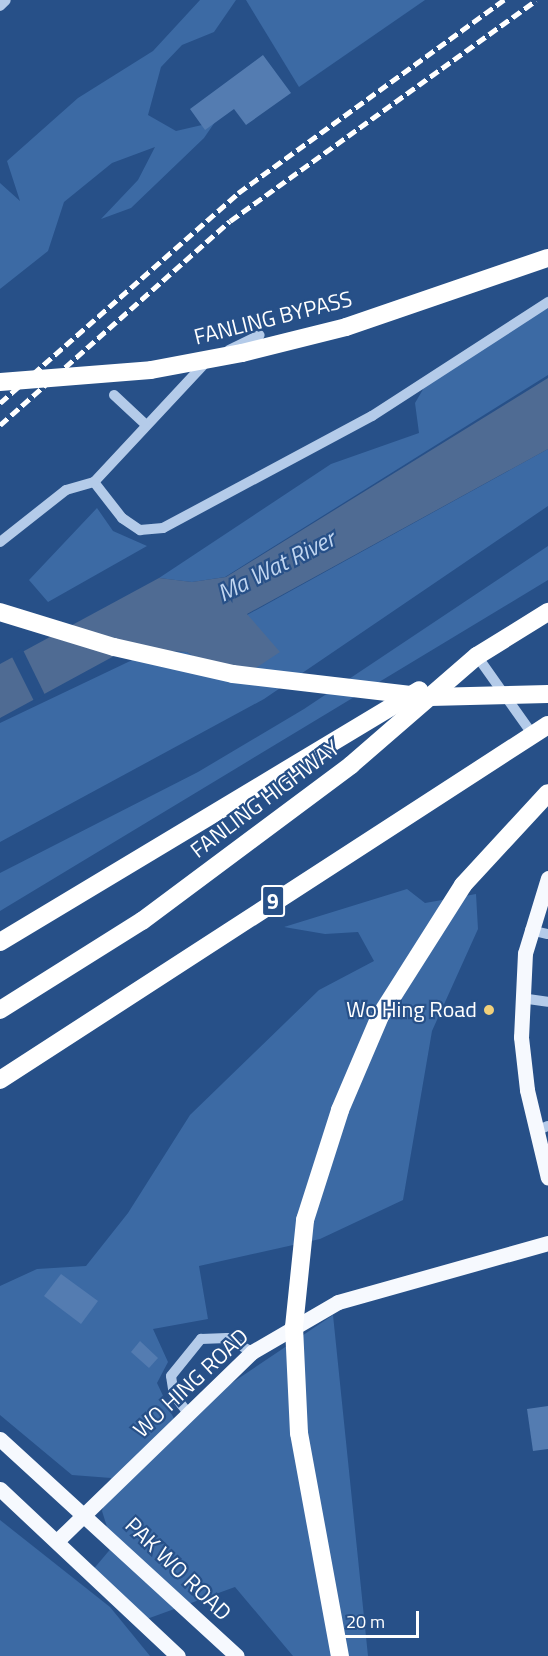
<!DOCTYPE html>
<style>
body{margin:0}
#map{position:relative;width:548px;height:1656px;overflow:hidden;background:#275088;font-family:"Titillium Web",sans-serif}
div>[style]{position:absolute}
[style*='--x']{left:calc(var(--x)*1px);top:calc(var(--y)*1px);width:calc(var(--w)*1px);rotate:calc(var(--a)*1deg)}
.green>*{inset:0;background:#3c6aa4}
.water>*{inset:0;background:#4f6b93}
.pier>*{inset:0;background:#275088}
.building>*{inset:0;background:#547cb1}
.minor>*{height:10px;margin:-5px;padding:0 5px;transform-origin:5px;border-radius:5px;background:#b4cbe9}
.major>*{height:15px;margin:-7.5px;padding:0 7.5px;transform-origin:7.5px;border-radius:7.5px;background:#f6f9fe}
.highway>*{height:18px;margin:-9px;padding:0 9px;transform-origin:9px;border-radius:9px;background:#fff}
.rail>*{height:4.5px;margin-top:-2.25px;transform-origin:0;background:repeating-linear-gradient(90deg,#fff 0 10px,transparent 0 14.5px)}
.highway-bridge>*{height:18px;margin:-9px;padding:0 9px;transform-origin:9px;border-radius:9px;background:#fff}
.dots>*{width:16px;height:16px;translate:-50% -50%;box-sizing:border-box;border:3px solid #275088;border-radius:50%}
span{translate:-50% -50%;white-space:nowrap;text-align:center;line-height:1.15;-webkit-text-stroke:4.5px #275088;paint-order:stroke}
.shield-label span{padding:2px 4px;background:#275088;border:2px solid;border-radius:4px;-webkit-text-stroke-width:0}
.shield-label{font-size:21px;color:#fff;font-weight:700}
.street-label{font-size:22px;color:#fff}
.poi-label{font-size:22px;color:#fff}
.right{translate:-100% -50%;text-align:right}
.water-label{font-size:24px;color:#c0d5f0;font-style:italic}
.scale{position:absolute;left:335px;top:1611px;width:84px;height:27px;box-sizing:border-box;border:3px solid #fff;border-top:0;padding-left:8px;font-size:18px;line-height:21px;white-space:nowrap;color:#fff;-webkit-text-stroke:4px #275088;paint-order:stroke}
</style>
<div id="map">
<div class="green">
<div style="clip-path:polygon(200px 0,236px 0,214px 32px,182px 45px,161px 67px,148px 115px,176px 131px,215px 122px,204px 138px,131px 208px,101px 219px,138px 180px,155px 147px,112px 163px,64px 202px,48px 251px,0 289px,0 183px,20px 201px,7px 161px,78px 98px,153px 51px)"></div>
<div style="clip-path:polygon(246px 0,425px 0,299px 87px)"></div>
<div style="clip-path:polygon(548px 296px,548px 375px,225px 577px,192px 582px,159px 578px,331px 464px,419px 433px,415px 403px,432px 374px)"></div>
<div style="clip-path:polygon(548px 449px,548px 506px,264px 699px,0 842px,0 723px,147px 653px,187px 652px,233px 683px,247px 615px)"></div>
<div style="clip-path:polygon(97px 508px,113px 531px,147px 546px,48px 602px,29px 580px)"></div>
<div style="clip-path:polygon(548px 546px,548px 580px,0 911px,0 873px,198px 772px,304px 709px)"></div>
<div style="clip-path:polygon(407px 889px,425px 903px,476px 894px,478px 929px,432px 1031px,403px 1200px,320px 1239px,199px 1266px,208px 1319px,153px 1329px,168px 1362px,157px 1383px,175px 1421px,333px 1315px,368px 1656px,293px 1656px,235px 1587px,133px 1624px,86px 1578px,113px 1546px,102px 1511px,111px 1478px,72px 1475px,0 1415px,0 1286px,37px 1269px,86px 1266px,128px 1213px,190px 1115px,319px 990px,374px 961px,358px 932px,325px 934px,284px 927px)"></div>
<div style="clip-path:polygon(0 1520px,110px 1607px,150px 1656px,0 1656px)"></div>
</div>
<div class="water">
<div style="clip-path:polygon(548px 378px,548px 449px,247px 614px,280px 652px,233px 683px,187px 652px,127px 649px,0 718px,0 664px,159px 578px,192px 582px,226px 577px)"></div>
</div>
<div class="pier">
<div style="clip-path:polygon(22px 648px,45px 695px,34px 701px,11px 655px)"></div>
</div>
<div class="building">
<div style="clip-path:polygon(263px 55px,291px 93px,246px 125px,234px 109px,205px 130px,190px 109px)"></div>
<div style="clip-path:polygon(61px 1274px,98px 1301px,81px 1324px,44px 1296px)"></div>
<div style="clip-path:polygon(140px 1341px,158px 1358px,149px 1368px,131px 1352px)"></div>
<div style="clip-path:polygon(548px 1406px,548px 1449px,533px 1451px,527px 1409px)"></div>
</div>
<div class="minor">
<div style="--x:0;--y:6;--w:8;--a:-45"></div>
<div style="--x:229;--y:350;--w:34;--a:-26"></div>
<div style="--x:207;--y:361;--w:166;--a:133"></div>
<div style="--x:94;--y:482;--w:46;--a:52.1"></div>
<div style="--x:122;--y:518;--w:22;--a:34"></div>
<div style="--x:140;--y:530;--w:23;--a:-5"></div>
<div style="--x:163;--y:528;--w:237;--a:-28.2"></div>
<div style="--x:372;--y:416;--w:210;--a:-32.9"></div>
<div style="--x:114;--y:395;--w:42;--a:43.1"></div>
<div style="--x:0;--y:542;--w:84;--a:-38.2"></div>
<div style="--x:66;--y:490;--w:29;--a:-16"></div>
<div style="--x:477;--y:656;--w:97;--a:54.7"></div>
<div style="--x:530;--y:930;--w:18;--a:13"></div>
<div style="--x:521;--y:998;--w:27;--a:8"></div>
<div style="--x:536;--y:1131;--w:13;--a:-23"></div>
<div style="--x:188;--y:1413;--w:23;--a:-128"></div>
<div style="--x:174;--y:1395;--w:19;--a:-99"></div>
<div style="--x:171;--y:1376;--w:48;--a:-51"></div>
<div style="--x:201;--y:1339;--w:26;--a:-2"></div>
<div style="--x:227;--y:1338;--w:29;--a:29"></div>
</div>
<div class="major">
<div style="--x:548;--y:878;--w:78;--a:107"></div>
<div style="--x:525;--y:953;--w:84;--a:92.7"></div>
<div style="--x:521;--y:1037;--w:53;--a:83.5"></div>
<div style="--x:527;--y:1090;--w:90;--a:76.6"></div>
<div style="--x:0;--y:1439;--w:321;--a:42.5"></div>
<div style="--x:0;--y:1489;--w:244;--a:43.2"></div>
<div style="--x:59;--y:1539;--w:269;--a:-44.1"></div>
<div style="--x:252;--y:1352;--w:99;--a:-30.2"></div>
<div style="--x:338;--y:1302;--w:218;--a:-15.7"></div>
</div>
<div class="highway">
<div style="--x:0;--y:942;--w:489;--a:-31"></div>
<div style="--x:0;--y:1010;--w:168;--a:-32.1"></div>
<div style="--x:142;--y:921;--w:261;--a:-36.7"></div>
<div style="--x:351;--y:765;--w:167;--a:-40.9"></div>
<div style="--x:477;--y:656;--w:84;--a:-31.8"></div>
<div style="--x:0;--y:1080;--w:653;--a:-32.94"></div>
<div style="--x:305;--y:1220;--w:115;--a:-72.3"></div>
<div style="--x:340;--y:1110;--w:102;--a:-66.9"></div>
<div style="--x:380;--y:1016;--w:155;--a:-57.6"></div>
<div style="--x:463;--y:885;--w:125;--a:-47.3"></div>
<div style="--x:299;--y:1433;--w:227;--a:79.6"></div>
</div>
<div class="rail">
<div style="--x:0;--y:403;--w:317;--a:-41.4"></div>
<div style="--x:238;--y:193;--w:329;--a:-36"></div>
<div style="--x:0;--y:425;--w:307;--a:-41.6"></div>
<div style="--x:230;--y:221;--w:377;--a:-35.8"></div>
</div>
<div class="highway-bridge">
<div style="--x:0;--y:382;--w:151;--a:-4.5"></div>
<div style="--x:151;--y:370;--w:93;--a:-10.6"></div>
<div style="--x:242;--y:353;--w:107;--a:-14"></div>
<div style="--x:346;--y:327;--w:213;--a:-18.9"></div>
<div style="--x:0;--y:612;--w:119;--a:17.1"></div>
<div style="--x:114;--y:647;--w:122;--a:12.8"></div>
<div style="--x:233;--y:674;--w:198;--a:6.7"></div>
<div style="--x:430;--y:697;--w:118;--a:-1.5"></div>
<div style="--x:299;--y:1433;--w:106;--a:-92.7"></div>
<div style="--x:294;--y:1327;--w:108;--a:-84.1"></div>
</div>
<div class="dots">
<div style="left:489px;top:1010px;background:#f1d07a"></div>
</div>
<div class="shield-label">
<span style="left:273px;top:901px">9</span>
</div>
<div class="street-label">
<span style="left:273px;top:318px;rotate:-14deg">FANLING BYPASS</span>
<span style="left:265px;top:799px;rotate:-37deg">FANLING HIGHWAY</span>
<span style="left:191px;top:1383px;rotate:-43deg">WO HING ROAD</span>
<span style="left:178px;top:1569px;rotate:44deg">PAK WO ROAD</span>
</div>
<div class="poi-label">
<span class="right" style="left:477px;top:1010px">Wo Hing Road</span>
</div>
<div class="water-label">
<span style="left:276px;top:566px;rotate:-27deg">Ma Wat River</span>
</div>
<div class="scale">20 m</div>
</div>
